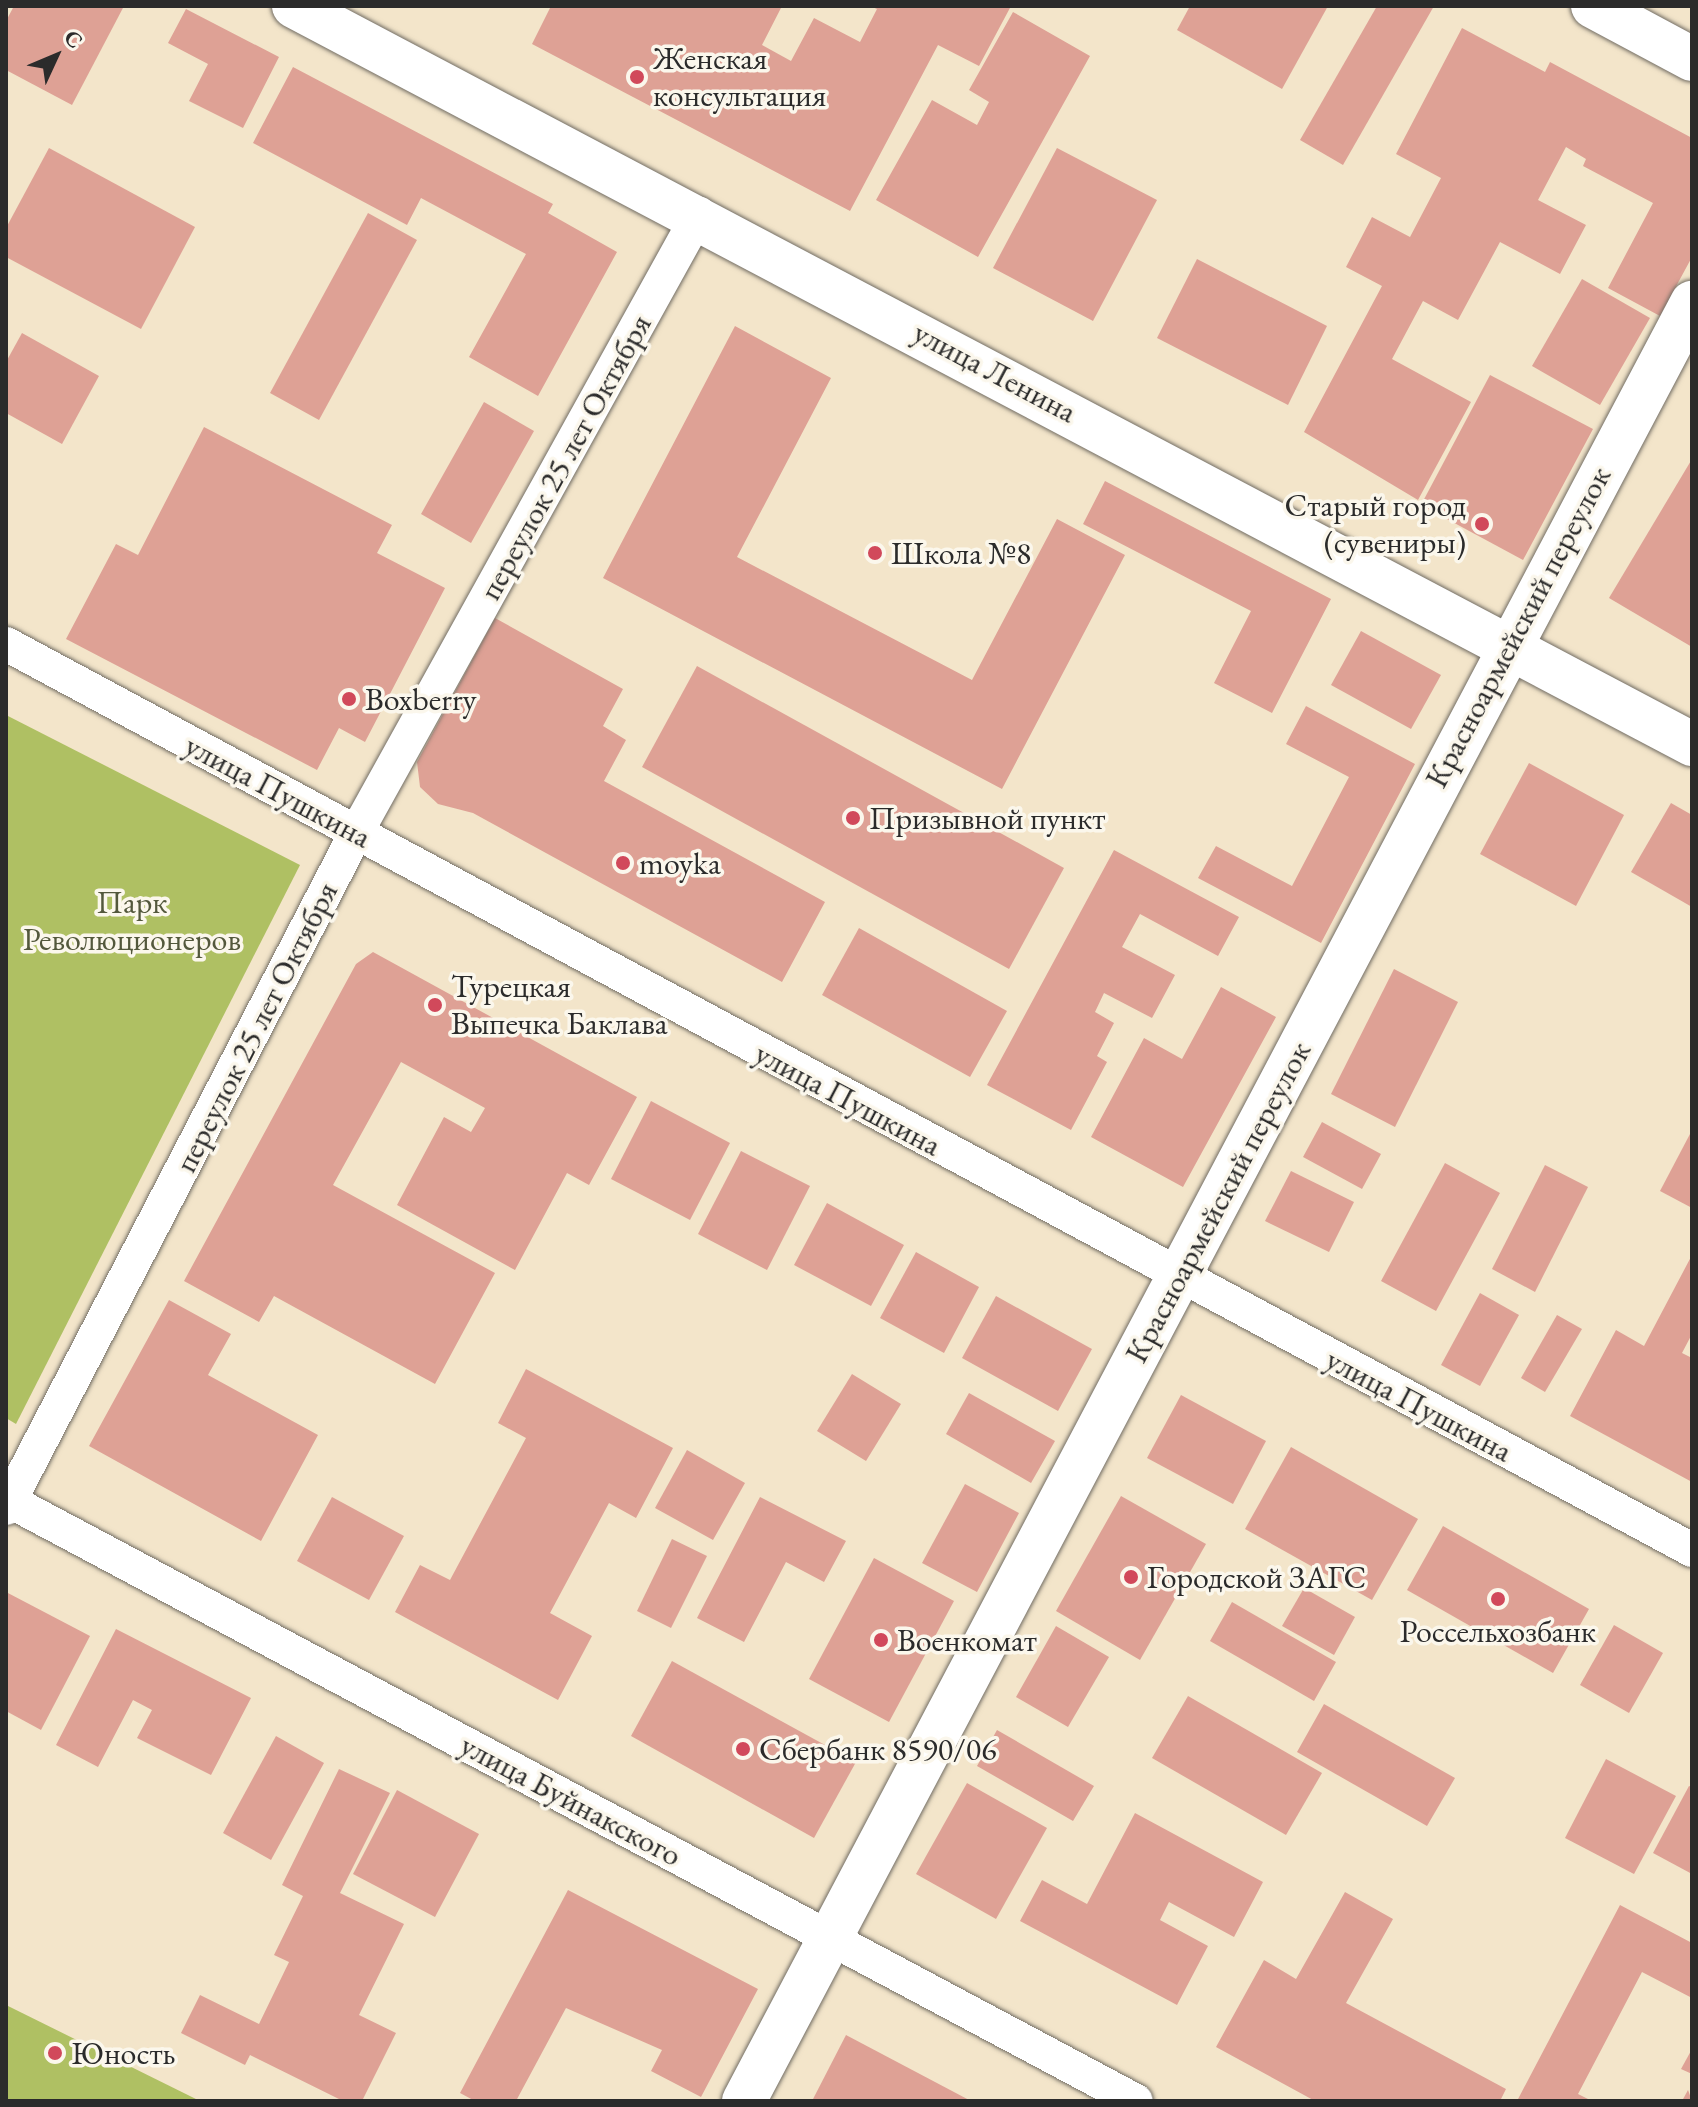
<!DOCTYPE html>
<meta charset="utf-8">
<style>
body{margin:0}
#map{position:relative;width:1698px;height:2107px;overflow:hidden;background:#f3e5ca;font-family:"EB Garamond",serif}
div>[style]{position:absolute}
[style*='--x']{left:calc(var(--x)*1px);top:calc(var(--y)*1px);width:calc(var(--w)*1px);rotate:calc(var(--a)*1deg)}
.green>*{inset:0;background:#afc063}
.building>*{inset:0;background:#dea195}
.roads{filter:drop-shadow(0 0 2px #716c63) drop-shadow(0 0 2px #716c63)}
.street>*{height:34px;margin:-17px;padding:0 17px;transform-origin:17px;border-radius:17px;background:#fff}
.secondary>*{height:44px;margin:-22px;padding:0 22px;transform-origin:22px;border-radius:22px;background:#fff}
.dots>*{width:22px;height:22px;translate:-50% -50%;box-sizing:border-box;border:4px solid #fbf7ec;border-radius:50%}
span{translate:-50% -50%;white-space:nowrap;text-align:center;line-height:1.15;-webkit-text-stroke:7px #fbf7ec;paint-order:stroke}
.poi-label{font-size:32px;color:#2b2b2b}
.left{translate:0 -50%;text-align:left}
.right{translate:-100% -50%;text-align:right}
.street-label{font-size:32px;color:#2b2b2b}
.park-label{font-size:32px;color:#53583c}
.frame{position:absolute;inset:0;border:8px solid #2b2b2b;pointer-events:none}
.north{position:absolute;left:16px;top:16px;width:80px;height:80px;-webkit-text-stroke:6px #fbf7ec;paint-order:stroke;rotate:46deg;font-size:22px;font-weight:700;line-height:32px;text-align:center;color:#2b2b2b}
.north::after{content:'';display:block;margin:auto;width:28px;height:36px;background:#2b2b2b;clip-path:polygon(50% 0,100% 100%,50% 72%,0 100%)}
</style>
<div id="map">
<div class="green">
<div style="clip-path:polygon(6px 715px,300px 865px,16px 1424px,6px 1418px)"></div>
<div style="clip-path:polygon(6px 2005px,200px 2101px,6px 2101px)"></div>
</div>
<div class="building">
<div style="clip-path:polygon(14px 6px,124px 6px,72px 105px,6px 70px,6px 21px)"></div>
<div style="clip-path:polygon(551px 6px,782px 6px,762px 45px,791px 61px,814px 18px,860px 42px,877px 9px,870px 6px,1011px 6px,979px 66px,938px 45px,850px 211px,532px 44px)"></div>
<div style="clip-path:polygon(1190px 6px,1328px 6px,1282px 89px,1177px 30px)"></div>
<div style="clip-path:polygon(1377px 6px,1434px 6px,1343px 165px,1300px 140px)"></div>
<div style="clip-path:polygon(186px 9px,279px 57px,243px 128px,189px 101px,208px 64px,168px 43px)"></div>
<div style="clip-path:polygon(1013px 12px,1090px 56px,978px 257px,876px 200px,932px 100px,977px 125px,989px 102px,969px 90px)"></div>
<div style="clip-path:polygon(1462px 28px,1545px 72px,1550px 62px,1692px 138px,1692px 257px,1660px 316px,1608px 288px,1653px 203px,1583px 166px,1586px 159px,1566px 147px,1538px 200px,1586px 225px,1560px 274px,1500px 242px,1458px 320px,1423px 301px,1392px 359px,1471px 402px,1418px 500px,1304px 432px,1382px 286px,1346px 267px,1372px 217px,1410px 237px,1441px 178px,1396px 154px)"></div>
<div style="clip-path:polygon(293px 67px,553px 204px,548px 213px,617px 252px,538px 396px,469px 357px,526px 254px,421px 198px,407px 225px,253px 143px)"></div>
<div style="clip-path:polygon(49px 148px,195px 227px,141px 329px,6px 257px,6px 228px)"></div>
<div style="clip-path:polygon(1057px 148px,1157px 200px,1093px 321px,993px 268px)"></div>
<div style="clip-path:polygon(368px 213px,417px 240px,319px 420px,270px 393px)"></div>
<div style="clip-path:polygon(1197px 259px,1327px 326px,1288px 405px,1157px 338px)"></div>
<div style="clip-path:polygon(1582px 279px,1650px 318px,1600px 405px,1532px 366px)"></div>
<div style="clip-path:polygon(735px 326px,831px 378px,737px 557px,972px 680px,1057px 519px,1125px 555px,1002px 789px,603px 578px)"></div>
<div style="clip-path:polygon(22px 333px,99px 376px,62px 444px,6px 413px,6px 362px)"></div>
<div style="clip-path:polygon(1490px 375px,1593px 429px,1523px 560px,1421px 505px)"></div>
<div style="clip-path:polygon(484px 402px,534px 431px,471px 543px,421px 514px)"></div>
<div style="clip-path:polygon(204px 427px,392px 525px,377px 553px,445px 588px,365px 742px,339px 728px,317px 770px,66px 639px,116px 544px,138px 555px)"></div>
<div style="clip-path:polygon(1692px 459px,1692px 647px,1609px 598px)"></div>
<div style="clip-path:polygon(1105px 481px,1331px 599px,1272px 713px,1214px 683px,1251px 611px,1083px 524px)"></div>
<div style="clip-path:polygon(495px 618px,623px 689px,603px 726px,626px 740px,604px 781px,825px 902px,782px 982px,473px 813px,438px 804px,420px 787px,417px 762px)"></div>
<div style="clip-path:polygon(1361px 631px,1441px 675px,1411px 729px,1331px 685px)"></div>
<div style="clip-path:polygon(697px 666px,1064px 868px,1009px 969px,642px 767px)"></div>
<div style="clip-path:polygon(1306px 706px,1415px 764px,1321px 943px,1198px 878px,1216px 846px,1292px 886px,1349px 777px,1286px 744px)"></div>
<div style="clip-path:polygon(1529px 763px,1624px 815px,1576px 906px,1480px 854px)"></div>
<div style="clip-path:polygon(1671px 803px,1692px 815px,1692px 907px,1631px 872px)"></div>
<div style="clip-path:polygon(1114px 850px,1239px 917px,1218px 956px,1140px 914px,1122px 947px,1175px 975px,1152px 1018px,1104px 993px,1095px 1012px,1114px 1023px,1097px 1056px,1107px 1062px,1071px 1130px,987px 1085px)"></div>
<div style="clip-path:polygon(859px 928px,1007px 1011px,970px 1077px,822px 995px)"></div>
<div style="clip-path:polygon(373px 952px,637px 1097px,589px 1185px,567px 1173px,515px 1270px,397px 1205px,444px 1117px,471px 1132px,485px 1108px,401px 1062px,333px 1185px,495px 1273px,435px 1384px,274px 1296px,259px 1322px,184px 1281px,356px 964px)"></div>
<div style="clip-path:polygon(1394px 969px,1458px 1002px,1395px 1127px,1331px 1094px)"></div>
<div style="clip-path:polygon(1221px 987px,1276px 1017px,1183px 1187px,1091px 1137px,1144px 1038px,1182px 1059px)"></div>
<div style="clip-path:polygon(651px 1101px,730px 1143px,690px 1220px,611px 1179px)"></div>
<div style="clip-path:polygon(1322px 1122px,1381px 1154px,1362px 1189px,1303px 1157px)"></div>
<div style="clip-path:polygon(1690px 1134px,1692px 1135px,1692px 1208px,1660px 1191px)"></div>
<div style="clip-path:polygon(741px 1151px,810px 1186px,767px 1270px,698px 1234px)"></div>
<div style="clip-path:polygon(1445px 1163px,1500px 1193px,1436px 1311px,1381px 1281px)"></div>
<div style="clip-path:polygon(1545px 1165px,1588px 1187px,1535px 1292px,1492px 1269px)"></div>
<div style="clip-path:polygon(1291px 1171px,1354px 1202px,1329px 1252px,1265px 1221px)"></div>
<div style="clip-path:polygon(827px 1203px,904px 1245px,871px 1306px,794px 1265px)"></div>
<div style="clip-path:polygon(916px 1252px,979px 1287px,944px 1353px,880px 1318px)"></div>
<div style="clip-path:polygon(1692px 1255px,1692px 1334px,1682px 1353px,1692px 1358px,1692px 1482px,1570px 1416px,1616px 1330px,1644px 1346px)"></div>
<div style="clip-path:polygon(1480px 1293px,1519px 1315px,1480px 1386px,1441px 1365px)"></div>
<div style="clip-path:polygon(996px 1296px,1092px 1349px,1058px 1411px,962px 1358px)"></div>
<div style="clip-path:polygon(169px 1300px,231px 1334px,208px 1375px,318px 1435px,261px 1541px,89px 1446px)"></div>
<div style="clip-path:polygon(1557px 1315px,1582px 1329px,1545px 1392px,1521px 1378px)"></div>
<div style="clip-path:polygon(526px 1369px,673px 1448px,636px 1518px,609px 1503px,550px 1613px,592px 1636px,558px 1700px,395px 1612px,420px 1565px,450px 1580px,526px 1438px,498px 1423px)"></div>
<div style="clip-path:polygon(852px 1374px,901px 1404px,866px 1461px,817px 1431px)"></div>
<div style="clip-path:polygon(969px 1393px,1055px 1441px,1031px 1483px,946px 1434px)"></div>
<div style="clip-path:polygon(1181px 1395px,1266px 1441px,1233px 1504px,1147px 1458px)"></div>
<div style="clip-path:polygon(1291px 1447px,1418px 1519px,1372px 1600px,1245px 1529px)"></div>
<div style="clip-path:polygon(687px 1450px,745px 1483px,713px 1540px,655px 1508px)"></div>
<div style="clip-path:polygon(965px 1484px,1019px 1513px,977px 1592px,922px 1563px)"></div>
<div style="clip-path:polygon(1121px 1496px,1206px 1544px,1140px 1660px,1056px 1611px)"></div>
<div style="clip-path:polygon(332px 1497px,404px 1536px,369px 1600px,297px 1561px)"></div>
<div style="clip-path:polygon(760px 1497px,846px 1541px,824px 1582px,786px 1562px,744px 1642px,697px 1618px)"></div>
<div style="clip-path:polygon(1443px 1526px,1589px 1609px,1553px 1673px,1407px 1590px)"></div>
<div style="clip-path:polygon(672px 1539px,707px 1556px,671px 1628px,637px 1611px)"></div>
<div style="clip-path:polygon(874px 1558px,954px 1601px,889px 1722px,809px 1679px)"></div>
<div style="clip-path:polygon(1304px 1588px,1355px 1617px,1334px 1655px,1282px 1626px)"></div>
<div style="clip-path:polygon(6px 1592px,90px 1636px,41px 1730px,6px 1711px)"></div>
<div style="clip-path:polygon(1232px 1602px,1336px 1662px,1314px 1701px,1210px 1641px)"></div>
<div style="clip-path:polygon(1614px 1625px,1663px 1653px,1629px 1713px,1580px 1685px)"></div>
<div style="clip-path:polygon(1056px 1626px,1109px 1657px,1068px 1727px,1016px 1697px)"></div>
<div style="clip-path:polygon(116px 1629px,251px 1698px,211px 1775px,137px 1738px,152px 1710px,133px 1700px,98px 1767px,56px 1745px)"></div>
<div style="clip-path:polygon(672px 1661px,856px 1762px,814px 1838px,631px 1736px)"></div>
<div style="clip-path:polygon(1188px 1696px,1322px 1773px,1286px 1835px,1152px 1758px)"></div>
<div style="clip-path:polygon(1324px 1704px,1455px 1778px,1427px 1826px,1297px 1752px)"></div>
<div style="clip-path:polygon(997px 1730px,1094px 1786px,1073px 1821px,977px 1766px)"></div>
<div style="clip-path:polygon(276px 1736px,324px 1763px,271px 1860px,223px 1833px)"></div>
<div style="clip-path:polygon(1606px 1759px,1676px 1796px,1634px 1874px,1565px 1838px)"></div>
<div style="clip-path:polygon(339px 1769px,390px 1793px,340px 1893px,404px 1924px,359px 2015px,396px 2033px,362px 2101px,343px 2101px,250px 2055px,245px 2065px,181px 2033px,200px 1995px,259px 2024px,289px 1962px,274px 1955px,303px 1896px,282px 1885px)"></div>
<div style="clip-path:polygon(967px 1783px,1047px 1828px,996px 1919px,916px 1874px)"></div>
<div style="clip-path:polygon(1689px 1786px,1692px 1787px,1692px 1874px,1653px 1853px)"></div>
<div style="clip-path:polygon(397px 1790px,479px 1834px,435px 1917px,353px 1874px)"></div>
<div style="clip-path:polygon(1135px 1813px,1263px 1882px,1234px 1937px,1169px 1902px,1160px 1920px,1208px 1946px,1177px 2005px,1020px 1921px,1042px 1880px,1087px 1904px)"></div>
<div style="clip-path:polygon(568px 1890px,758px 1989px,701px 2097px,651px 2071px,662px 2050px,566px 2008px,516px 2101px,475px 2101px,460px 2093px)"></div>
<div style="clip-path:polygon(1345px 1892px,1393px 1919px,1346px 2003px,1506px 2089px,1500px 2101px,1315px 2101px,1216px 2047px,1264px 1960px,1296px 1979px)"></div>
<div style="clip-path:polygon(1620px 1905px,1692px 1943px,1692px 1998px,1642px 1972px,1578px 2094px,1592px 2101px,1517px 2101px)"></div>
<div style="clip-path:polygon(846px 2035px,971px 2101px,812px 2101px)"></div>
<div style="clip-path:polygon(1692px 2049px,1692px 2074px,1681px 2069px)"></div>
<div style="clip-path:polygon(1688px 2090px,1692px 2101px,1682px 2101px)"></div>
</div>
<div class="roads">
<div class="street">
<div style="--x:6;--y:644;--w:1914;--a:28.25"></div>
<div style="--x:6;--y:1499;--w:1280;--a:28.05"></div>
<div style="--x:6;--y:1508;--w:760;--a:-62.59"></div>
<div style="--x:356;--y:833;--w:708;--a:-61.01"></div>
</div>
<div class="secondary">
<div style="--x:294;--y:6;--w:1581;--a:27.83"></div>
<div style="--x:1593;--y:6;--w:112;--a:28.2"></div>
<div style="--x:744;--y:2101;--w:2033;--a:-62.2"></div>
</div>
</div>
<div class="dots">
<div style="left:637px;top:77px;background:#d1495b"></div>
<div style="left:1482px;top:524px;background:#d1495b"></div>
<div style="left:875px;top:553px;background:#d1495b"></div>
<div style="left:349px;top:699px;background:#d1495b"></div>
<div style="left:853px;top:818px;background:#d1495b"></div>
<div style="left:623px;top:863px;background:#d1495b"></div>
<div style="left:435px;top:1005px;background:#d1495b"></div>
<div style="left:1131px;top:1577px;background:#d1495b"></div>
<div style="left:1498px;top:1599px;background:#d1495b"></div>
<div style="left:881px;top:1640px;background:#d1495b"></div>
<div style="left:743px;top:1749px;background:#d1495b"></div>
<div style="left:55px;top:2053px;background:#d1495b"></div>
</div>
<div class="poi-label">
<span class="left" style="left:653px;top:77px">Женская<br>консультация</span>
<span class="right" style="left:1466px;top:524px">Старый город<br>(сувениры)</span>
<span class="left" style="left:891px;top:553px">Школа №8</span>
<span class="left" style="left:365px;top:699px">Boxberry</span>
<span class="left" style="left:869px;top:818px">Призывной пункт</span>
<span class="left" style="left:639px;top:863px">moyka</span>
<span class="left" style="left:451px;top:1005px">Турецкая<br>Выпечка Баклава</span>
<span class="left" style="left:1147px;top:1577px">Городской ЗАГС</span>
<span style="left:1498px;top:1631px">Россельхозбанк</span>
<span class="left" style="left:897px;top:1640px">Военкомат</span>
<span class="left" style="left:759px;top:1749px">Сбербанк 8590/06</span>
<span class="left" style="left:71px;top:2053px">Юность</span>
</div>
<div class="street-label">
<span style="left:995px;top:372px;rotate:28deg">улица Ленина</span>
<span style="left:565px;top:457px;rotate:-61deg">переулок 25 лет Октября</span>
<span style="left:1518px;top:627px;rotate:-62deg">Красноармейский переулок</span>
<span style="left:278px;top:791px;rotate:28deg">улица Пушкина</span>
<span style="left:256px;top:1027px;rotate:-63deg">переулок 25 лет Октября</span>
<span style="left:848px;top:1099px;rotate:28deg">улица Пушкина</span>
<span style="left:1218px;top:1202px;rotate:-62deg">Красноармейский переулок</span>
<span style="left:1419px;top:1405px;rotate:28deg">улица Пушкина</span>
<span style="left:571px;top:1800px;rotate:28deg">улица Буйнакского</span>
</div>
<div class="park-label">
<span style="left:132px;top:921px">Парк<br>Революционеров</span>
</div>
<div class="frame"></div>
<div class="north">С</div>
</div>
